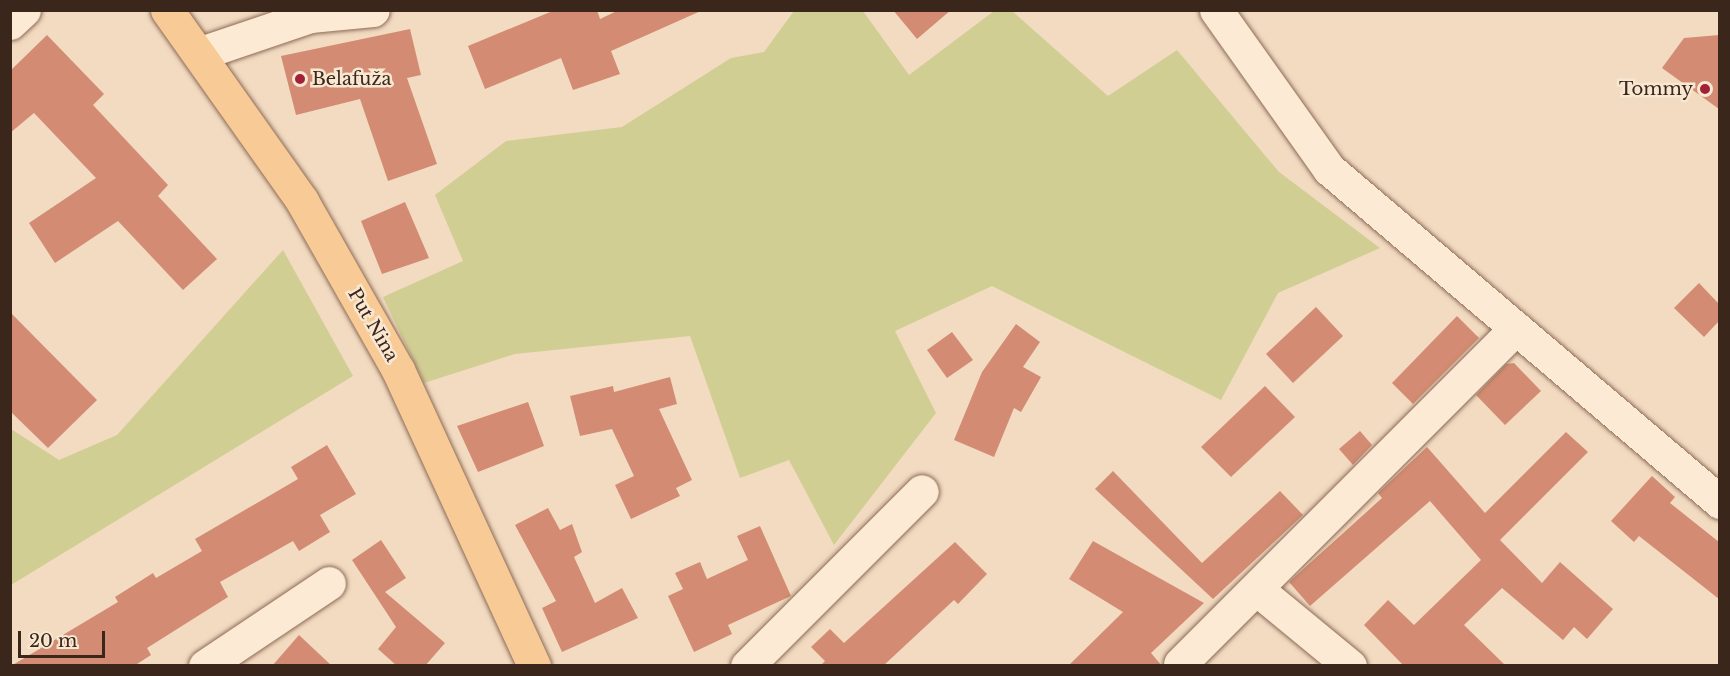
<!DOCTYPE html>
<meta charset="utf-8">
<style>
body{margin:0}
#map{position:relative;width:1730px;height:676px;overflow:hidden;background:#f2dbc1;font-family:"Libre Baskerville",serif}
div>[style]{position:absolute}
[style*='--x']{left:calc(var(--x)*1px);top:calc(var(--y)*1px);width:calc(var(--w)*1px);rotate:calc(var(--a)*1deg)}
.green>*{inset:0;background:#d1ce94}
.building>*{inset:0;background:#d38c73}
.roads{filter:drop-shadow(0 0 2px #8d6b57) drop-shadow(0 0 2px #8d6b57)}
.minor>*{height:33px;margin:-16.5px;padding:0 16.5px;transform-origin:16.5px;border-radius:16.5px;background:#fcead5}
.major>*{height:33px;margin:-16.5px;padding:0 16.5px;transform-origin:16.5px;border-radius:16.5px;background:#f8ca95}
.dots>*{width:16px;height:16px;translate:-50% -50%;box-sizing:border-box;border:3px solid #f8e7d1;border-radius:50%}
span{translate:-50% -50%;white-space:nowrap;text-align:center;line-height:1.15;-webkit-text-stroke:5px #f8e7d1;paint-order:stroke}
.poi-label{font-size:18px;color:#3b261c}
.left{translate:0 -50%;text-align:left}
.right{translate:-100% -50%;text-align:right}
.street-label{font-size:18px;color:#3b261c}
.frame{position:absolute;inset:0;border:12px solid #3b261c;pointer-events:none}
.scale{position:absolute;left:18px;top:631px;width:87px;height:27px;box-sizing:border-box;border:3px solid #3b261c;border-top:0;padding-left:8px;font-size:18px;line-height:21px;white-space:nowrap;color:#3b261c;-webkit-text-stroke:4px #f8e7d1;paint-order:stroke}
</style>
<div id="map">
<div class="green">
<div style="clip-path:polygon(794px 11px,863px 11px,909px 75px,994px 11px,1012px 11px,1108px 96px,1177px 50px,1279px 172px,1380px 248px,1278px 293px,1221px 400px,992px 286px,895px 331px,936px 413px,834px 545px,789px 460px,740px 478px,690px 336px,515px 354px,424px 383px,383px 297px,463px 261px,435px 195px,506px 141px,622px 127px,731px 58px,764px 52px)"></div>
<div style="clip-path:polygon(283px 250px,353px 376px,11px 585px,11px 429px,59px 460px,117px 435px)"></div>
</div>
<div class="building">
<div style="clip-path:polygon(555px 10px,597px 10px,600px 19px,619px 10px,703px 10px,611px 51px,620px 74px,573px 90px,561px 58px,485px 89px,468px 46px)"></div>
<div style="clip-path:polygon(893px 10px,951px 10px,917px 39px)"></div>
<div style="clip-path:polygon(410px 29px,421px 75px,407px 78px,437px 164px,388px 181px,360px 99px,296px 115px,281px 56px)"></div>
<div style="clip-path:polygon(47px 35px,104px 94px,93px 105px,168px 185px,158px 196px,217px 259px,183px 290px,118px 221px,55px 263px,29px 223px,96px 178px,34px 113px,10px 133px,10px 71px)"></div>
<div style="clip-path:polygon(1719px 35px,1719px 109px,1662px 68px,1684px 38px)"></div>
<div style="clip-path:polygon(405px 202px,429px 258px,382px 274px,361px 221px)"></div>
<div style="clip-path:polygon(1699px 283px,1719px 304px,1719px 321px,1704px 337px,1674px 308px)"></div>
<div style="clip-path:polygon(1316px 307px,1343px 336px,1293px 383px,1266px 354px)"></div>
<div style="clip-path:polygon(10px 312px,97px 400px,48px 448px,10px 411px)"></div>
<div style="clip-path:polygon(1457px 316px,1479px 338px,1413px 404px,1392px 383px)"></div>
<div style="clip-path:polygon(1016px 324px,1040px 342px,1023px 367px,1041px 377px,1021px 412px,1014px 408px,994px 457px,954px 440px,982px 372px)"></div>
<div style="clip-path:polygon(952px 332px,973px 360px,947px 378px,927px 350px)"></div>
<div style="clip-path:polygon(1514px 363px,1541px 391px,1505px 425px,1476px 395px,1506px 364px)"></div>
<div style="clip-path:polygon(670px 377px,677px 404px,659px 409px,692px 480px,676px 488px,680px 496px,631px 519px,615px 485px,634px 476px,612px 429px,580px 436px,570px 396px,613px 386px,614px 392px)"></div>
<div style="clip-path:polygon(1265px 386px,1295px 417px,1231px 477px,1201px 447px)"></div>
<div style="clip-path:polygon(528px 402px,544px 446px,478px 472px,457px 426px)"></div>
<div style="clip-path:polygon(1360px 431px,1372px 445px,1353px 465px,1339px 449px)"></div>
<div style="clip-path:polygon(1566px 432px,1588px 452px,1500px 540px,1542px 583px,1560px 562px,1613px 609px,1587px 639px,1574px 627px,1563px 640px,1502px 588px,1464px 625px,1506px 666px,1404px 666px,1364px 625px,1388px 600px,1414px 625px,1481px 560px,1430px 501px,1310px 606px,1289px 582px,1382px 498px,1378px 493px,1427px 447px,1485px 513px)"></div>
<div style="clip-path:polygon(327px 445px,356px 494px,320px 515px,330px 532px,299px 551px,293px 541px,220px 582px,228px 597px,147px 648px,151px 655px,134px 666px,11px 666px,118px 602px,115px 597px,153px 573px,156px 578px,202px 551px,195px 539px,298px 479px,291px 467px)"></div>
<div style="clip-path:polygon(1113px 471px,1202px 563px,1280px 491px,1303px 515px,1213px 599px,1095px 489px)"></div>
<div style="clip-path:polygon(1652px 476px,1675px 497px,1670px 503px,1719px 542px,1719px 599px,1639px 536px,1634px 542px,1611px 521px)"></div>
<div style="clip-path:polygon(548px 508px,560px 530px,572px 524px,582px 552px,574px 557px,595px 603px,622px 588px,638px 618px,562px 652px,542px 608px,556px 601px,515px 525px)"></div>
<div style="clip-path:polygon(760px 526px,791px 596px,728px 625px,732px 634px,694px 652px,668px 596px,683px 589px,675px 573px,700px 562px,707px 579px,748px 560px,737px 536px)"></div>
<div style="clip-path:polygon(381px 540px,406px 578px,385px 592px,445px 643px,425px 666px,397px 666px,378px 649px,396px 627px,352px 560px)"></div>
<div style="clip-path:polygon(1093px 541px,1204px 603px,1151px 653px,1162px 666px,1068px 666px,1123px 612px,1069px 579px)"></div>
<div style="clip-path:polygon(955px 542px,987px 574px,958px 604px,954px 600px,883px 666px,820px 666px,825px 661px,811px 647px,830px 629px,844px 643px)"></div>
<div style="clip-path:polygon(299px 635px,332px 666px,272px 666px)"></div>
</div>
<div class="roads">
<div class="minor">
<div style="--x:1216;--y:10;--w:195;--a:54.6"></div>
<div style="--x:1329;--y:169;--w:514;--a:40.42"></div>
<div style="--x:10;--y:23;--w:19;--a:-43"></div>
<div style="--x:201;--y:53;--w:115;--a:-18.7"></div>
<div style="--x:310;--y:16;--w:63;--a:-5.4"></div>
<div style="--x:1259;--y:591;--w:118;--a:39.5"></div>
<div style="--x:1180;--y:664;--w:475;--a:-45"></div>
<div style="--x:205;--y:666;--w:149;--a:-33.8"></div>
<div style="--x:747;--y:666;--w:247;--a:-45"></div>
</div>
<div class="major">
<div style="--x:167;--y:10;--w:234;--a:54.7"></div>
<div style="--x:302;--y:201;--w:194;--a:60.4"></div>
<div style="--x:398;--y:370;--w:326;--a:65.3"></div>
</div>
</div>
<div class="dots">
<div style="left:300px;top:79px;background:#a12136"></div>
<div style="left:1705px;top:89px;background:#a12136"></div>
</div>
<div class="poi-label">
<span class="left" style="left:312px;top:79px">Belafuža</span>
<span class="right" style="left:1693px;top:89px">Tommy</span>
</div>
<div class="street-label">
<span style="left:373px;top:325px;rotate:60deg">Put Nina</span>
</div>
<div class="frame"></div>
<div class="scale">20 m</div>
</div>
